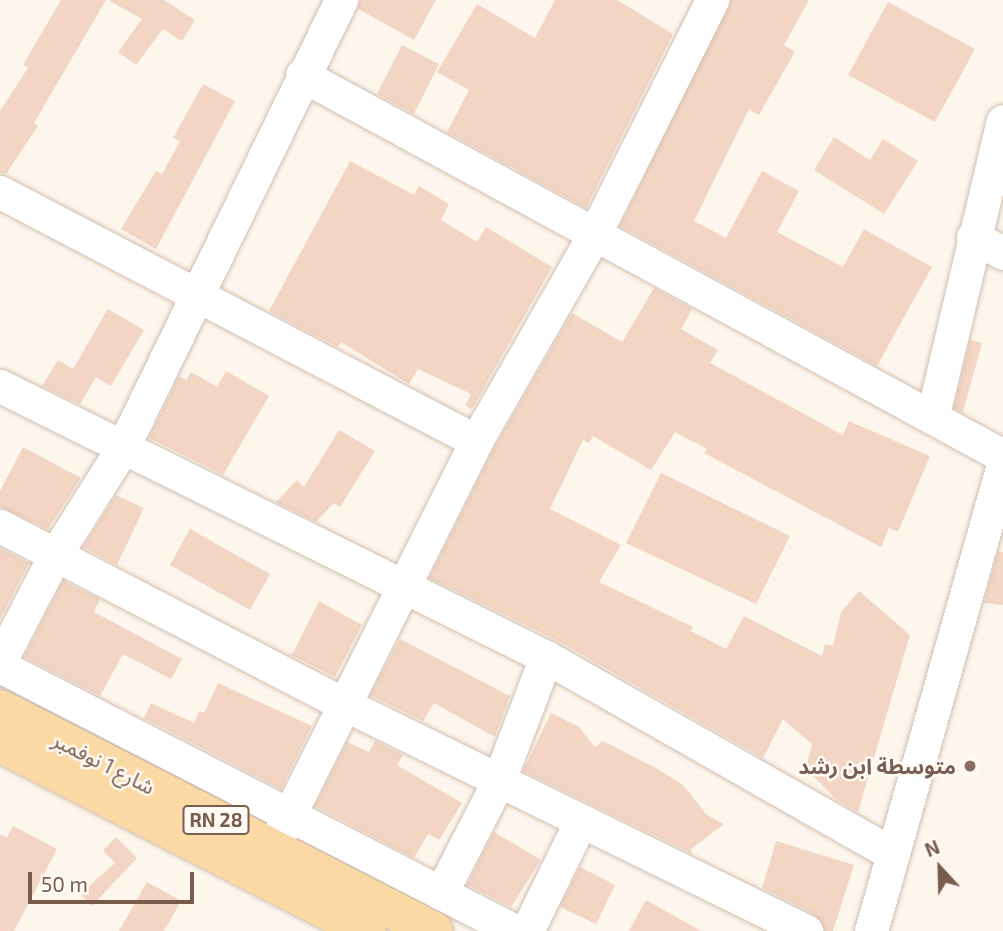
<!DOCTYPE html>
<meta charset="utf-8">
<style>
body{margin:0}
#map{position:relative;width:1003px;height:931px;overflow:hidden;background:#fdf6ec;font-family:"Exo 2","Noto Sans Arabic",sans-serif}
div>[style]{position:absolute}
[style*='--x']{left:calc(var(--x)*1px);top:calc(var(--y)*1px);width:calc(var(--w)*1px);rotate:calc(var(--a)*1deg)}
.building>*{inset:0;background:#f3d5c3}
.roads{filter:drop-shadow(0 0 2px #d1beb0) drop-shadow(0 0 2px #d1beb0)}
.minor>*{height:33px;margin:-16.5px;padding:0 16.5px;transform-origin:16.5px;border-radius:16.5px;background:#fff}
.major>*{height:38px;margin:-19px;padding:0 19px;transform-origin:19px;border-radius:19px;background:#fbd9a5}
.dots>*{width:19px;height:19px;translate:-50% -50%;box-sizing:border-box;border:4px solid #fffaf3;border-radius:50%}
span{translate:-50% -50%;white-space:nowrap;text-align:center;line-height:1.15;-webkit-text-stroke:5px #fffaf3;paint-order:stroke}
.shield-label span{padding:2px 5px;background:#fffaf3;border:2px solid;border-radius:5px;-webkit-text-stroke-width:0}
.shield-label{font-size:19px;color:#7a5c4d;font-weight:700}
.street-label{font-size:21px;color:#7a5c4d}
.education-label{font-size:21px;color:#785e54;font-weight:700}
.right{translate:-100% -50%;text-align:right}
.north{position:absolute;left:905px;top:833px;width:70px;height:70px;-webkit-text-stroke:5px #fffaf3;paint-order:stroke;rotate:338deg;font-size:19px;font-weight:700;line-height:28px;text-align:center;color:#7a5c4d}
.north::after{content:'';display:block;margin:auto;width:24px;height:32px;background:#7a5c4d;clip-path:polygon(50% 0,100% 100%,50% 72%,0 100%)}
.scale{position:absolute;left:28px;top:872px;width:166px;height:32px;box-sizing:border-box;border:4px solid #7a5c4d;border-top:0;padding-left:9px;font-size:21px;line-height:24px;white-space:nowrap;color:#7a5c4d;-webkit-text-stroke:5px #fffaf3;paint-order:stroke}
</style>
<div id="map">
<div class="building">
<div style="clip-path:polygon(61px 0,106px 0,34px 123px,38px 126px,6px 174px,0 173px,0 111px,28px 68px,23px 65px)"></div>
<div style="clip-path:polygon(108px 0,164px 0,195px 20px,182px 41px,163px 29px,136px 65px,118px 52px,142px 19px)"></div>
<div style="clip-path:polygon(360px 0,436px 0,414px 40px,358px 9px)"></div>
<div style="clip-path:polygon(555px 0,617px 0,673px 34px,586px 208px,447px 132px,469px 90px,437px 72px,477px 4px,535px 38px)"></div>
<div style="clip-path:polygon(731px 0,809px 0,784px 45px,795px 52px,759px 115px,749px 109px,694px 221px,726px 238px,762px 171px,799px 191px,777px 232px,843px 267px,864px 229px,932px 267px,877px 366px,620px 226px)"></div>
<div style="clip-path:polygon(888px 2px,975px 49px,935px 122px,848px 75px)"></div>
<div style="clip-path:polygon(402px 45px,439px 64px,414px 114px,377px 94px)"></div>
<div style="clip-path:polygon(203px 84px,235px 101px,156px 249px,121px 229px,156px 171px,162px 174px,180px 141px,173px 138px)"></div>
<div style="clip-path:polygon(834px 137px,870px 160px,883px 139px,918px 161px,884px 214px,814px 170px)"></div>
<div style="clip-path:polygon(350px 161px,414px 195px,419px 186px,449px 204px,441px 220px,477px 242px,486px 227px,552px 267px,472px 409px,465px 406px,471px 394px,418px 369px,409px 384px,341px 342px,338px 347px,269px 311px)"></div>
<div style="clip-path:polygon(654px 288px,692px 309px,681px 329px,718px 350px,710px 363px,843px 435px,849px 421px,930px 456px,898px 532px,889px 528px,881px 547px,704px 453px,707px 449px,675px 432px,651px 470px,593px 436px,589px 443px,583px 440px,550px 509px,621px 545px,599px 582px,693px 627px,691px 631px,726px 649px,744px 616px,822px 656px,825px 644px,833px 646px,841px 612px,859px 591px,910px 635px,858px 812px,837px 800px,806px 769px,812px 744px,783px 719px,763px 758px,556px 640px,429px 578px,493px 450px,572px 313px,622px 342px)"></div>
<div style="clip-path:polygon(108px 309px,144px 330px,111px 386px,96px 377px,80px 404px,42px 386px,58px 360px,73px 369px)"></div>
<div style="clip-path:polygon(970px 340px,982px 343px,963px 412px,954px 408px)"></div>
<div style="clip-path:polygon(226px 371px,269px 396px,223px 475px,149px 438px,179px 376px,186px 380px,191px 372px,217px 387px)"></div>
<div style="clip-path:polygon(339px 430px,375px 451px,340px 507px,334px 503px,316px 522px,276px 502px,297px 480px,304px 487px)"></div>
<div style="clip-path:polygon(23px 447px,81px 478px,48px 529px,0 507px,0 491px)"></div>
<div style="clip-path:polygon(661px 473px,790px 536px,756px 604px,626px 543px)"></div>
<div style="clip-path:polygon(116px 495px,144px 508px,117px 565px,83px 547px)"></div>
<div style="clip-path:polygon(190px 529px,270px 574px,250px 610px,170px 565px)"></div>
<div style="clip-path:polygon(0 548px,29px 563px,0 619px)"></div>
<div style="clip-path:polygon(998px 551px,1003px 552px,1003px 605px,984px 603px)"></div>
<div style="clip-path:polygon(63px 581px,100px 599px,94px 612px,182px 659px,171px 679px,123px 654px,100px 696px,24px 657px)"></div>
<div style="clip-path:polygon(319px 601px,362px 625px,335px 677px,289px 654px,293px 653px)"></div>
<div style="clip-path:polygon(400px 639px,510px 696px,495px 737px,434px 703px,423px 721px,370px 695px)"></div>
<div style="clip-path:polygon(218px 683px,312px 726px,281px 789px,144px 718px,151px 703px,194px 723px,199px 711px,204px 713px)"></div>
<div style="clip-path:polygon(551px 713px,579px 727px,595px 747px,603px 741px,656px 768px,683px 785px,707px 815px,724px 824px,690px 850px,693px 854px,523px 771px)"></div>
<div style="clip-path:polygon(375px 741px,403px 755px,397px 765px,462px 803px,439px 840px,428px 834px,414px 858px,315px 806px,347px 742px,369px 752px)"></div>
<div style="clip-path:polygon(13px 826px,57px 849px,14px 931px,0 931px,0 834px,7px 838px)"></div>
<div style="clip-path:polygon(494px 832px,541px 860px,511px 907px,467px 885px)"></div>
<div style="clip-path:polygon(116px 837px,137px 858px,92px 906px,80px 894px,115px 863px,103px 851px)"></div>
<div style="clip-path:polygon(776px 841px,854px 865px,833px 931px,825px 931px,814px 914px,762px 888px)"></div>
<div style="clip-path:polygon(580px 867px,615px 885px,596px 924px,560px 907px)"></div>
<div style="clip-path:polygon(147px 882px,181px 901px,164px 931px,119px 931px)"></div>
<div style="clip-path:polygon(646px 900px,701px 931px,629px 931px)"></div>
</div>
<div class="roads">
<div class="minor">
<div style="--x:302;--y:75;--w:798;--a:28.52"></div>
<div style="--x:0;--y:192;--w:537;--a:27.61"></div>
<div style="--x:973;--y:237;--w:34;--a:28"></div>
<div style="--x:0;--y:386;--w:610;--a:26.4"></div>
<div style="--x:546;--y:657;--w:399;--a:29.6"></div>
<div style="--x:933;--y:414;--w:301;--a:-76.6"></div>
<div style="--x:0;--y:526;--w:390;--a:27.4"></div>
<div style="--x:346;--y:705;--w:513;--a:26.17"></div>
<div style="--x:0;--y:661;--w:119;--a:-62.6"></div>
<div style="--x:55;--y:555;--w:125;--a:-57.7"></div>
<div style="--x:122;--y:449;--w:500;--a:-64"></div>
<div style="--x:0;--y:666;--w:579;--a:27.23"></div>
<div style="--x:261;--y:871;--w:481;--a:-63.4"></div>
<div style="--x:476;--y:441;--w:237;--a:-60.2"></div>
<div style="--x:594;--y:235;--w:263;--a:-63.3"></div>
<div style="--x:441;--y:893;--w:127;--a:-62.8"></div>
<div style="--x:499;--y:780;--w:132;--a:-69.1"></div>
<div style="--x:527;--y:931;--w:123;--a:-63.9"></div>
<div style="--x:871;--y:931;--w:485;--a:-74.2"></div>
</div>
<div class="major">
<div style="--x:0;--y:709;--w:487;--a:27.1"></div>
<div style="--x:0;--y:743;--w:412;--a:27.1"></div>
</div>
</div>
<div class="dots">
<div style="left:970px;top:766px;background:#8d6e63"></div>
</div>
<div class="shield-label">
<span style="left:216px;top:820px">RN 28</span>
</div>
<div class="street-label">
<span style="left:104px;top:763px;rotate:27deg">شارع 1 نوفمبر</span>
</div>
<div class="education-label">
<span class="right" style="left:956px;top:766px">متوسطة ابن رشد</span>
</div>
<div class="north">N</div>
<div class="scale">50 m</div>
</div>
